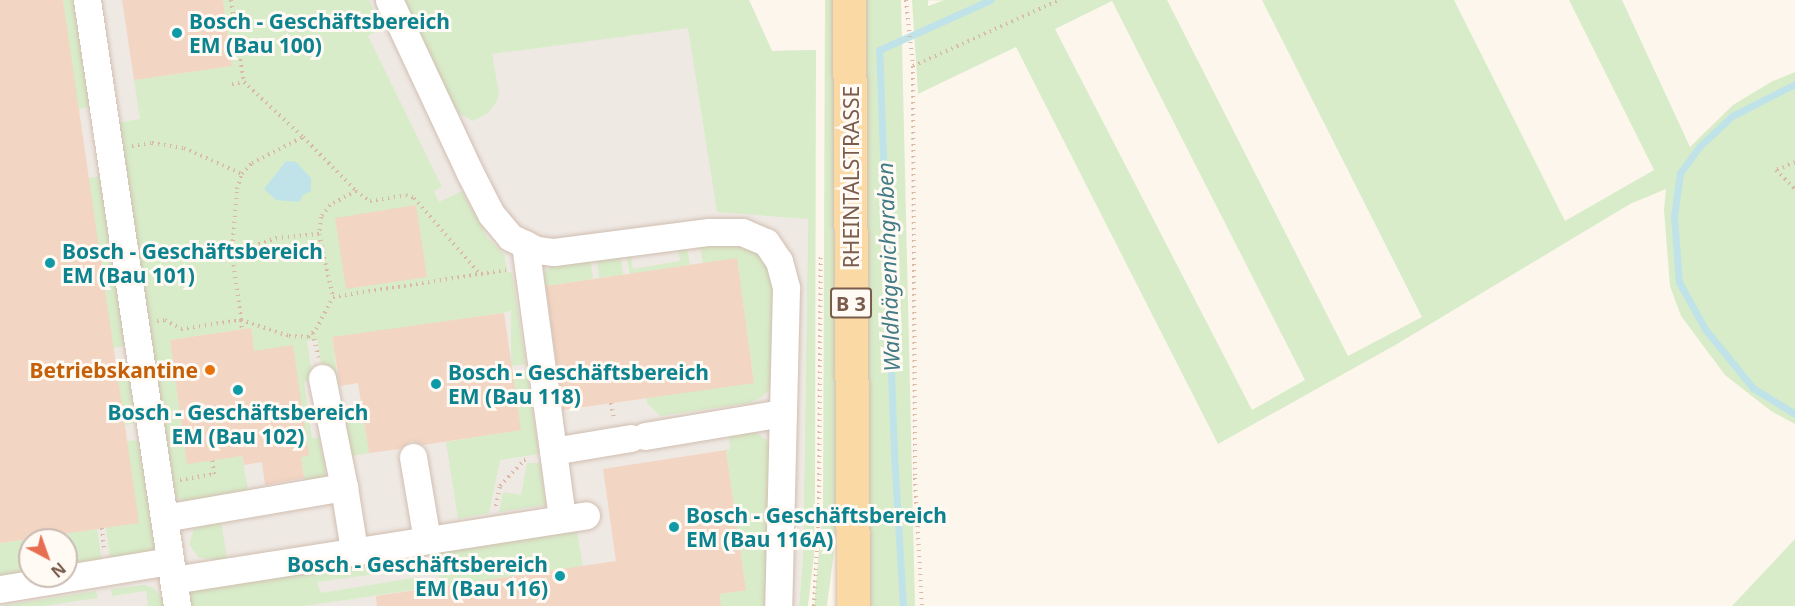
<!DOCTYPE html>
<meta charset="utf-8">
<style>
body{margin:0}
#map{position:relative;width:1795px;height:606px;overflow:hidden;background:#fdf6ec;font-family:"Noto Sans",sans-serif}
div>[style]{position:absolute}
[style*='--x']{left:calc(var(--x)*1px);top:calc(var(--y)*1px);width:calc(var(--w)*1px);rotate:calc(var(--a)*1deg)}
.industrial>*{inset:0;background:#efe9e4}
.green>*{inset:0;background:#d8ecc9}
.water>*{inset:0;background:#bfe3e8}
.stream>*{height:7px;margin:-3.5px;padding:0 3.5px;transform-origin:3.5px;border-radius:3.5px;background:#bfe3e8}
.building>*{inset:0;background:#f3d5c3}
.path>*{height:4px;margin-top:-2px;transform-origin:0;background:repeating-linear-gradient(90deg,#d9b8a5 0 1.5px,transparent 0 6px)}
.roads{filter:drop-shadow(0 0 2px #d1beb0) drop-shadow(0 0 2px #d1beb0)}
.minor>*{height:27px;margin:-13.5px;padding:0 13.5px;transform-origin:13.5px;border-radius:13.5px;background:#fff}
.major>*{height:33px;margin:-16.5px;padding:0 16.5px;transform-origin:16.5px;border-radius:16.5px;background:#fbd9a5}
.dots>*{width:16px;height:16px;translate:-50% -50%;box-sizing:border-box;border:3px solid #fffaf3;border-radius:50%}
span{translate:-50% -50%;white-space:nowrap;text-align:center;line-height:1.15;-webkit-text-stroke:6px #fffaf3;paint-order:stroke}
.shield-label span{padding:2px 4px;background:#fffaf3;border:2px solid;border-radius:4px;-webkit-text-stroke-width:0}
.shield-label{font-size:20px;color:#7a5c4d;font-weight:700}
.culture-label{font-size:21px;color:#0d838f;font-weight:700}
.left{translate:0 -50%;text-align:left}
.right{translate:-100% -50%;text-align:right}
.street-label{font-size:21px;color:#7a5c4d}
.food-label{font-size:21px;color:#c56008;font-weight:700}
.water-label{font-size:22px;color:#437c86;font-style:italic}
.north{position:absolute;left:18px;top:528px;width:60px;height:60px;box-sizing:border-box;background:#fffaf3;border:2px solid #cabbb1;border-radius:50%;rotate:139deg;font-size:16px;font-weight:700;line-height:24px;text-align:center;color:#7a5c4d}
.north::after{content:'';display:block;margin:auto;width:21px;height:27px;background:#e76f51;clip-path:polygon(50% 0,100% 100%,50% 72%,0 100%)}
</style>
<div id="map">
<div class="industrial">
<div style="clip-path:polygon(evenodd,0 0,405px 0,424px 41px,750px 2px,772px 51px,816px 50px,808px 219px,803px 556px,799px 606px,0 606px,0 0,30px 540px,66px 540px,66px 576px,30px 576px,30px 540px)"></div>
</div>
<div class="green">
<div style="clip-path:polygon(63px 0,78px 0,94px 107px,78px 109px)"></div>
<div style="clip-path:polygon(223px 0,369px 0,382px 28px,368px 36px,442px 187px,434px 191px,439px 202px,462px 191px,487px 237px,504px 254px,508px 273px,512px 272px,526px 364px,511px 366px,511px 310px,504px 313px,332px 338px,339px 386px,330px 387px,324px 379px,317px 340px,307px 341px,313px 380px,304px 382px,312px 438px,319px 437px,326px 469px,324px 477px,305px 485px,301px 457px,254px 351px,251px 328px,170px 340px,187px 463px,242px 456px,249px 495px,183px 501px,173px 495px,112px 124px,140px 119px,134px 80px,232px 66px)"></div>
<div style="clip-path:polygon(405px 0,749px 0,772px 51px,816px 50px,815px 488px,814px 555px,808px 606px,799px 606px,803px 556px,808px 219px,717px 212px,688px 28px,492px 54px,499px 93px,497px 101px,488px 113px,473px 121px,460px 114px,453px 104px)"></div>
<div style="clip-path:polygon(825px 0,834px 0,836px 536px,827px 606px,814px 606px,823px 508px)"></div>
<div style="clip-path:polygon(860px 0,901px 0,915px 606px,868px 606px)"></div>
<div style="clip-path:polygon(evenodd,912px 0,928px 0,928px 6px,945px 0,1167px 0,1348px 356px,1422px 317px,1262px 0,1454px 0,1565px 221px,1654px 170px,1569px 0,1622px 0,1690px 147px,1733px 105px,1771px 82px,1795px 72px,1795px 424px,1771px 411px,1725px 375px,1681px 316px,1670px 286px,1664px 210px,1666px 189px,1630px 204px,1397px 344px,1218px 444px,1016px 47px,918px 94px,912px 0,1112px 1px,1305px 380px,1252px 410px,1055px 29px,1112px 1px)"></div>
<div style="clip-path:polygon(104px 176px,128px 346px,113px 348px,88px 178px)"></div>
<div style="clip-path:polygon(722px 238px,759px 252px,774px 277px,771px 388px,762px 397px,749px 403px,660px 416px,647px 403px,646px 398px,754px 382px,737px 259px,703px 263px,699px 240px)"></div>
<div style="clip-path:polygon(686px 243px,690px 265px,630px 274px,626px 252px,630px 252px,633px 269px,680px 261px,678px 245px)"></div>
<div style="clip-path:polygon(620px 253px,623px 275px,599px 278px,596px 256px)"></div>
<div style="clip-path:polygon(590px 257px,593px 279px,543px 286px,545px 272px,553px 263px)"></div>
<div style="clip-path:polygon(130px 360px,139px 423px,124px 425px,115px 362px)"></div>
<div style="clip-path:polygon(527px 371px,539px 454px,500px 460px,489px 513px,458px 519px,446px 442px,520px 430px,512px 373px)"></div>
<div style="clip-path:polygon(361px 402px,369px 453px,351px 456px,345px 420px,351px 408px)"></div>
<div style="clip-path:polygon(753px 430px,770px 443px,770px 606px,721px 606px,720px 594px,746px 590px,726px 450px,730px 449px,728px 431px)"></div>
<div style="clip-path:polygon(141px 440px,155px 547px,150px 554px,111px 565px,106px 528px,127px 441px)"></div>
<div style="clip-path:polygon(527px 463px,540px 463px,546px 505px,499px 512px,503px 492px,521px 495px)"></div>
<div style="clip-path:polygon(221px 520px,227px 558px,214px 560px,198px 557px,189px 544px,194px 529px)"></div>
<div style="clip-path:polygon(575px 521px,583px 566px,440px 587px,433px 544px)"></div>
<div style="clip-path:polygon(97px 529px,103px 567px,66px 573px,66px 540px,30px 540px,30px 576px,0 583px,0 543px)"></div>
<div style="clip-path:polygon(1795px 539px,1795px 606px,1732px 606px)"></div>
<div style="clip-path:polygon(415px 545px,418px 568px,413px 568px,408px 563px,404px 570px,317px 582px,321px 593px,419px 577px,421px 589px,303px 606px,188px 606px,187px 593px,191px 586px)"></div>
<div style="clip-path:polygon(144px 585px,154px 588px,167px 606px,148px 606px,146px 591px,112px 596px,111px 589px)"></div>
<div style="clip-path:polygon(96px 591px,98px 598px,44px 606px,0 606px)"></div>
</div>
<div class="water">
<div style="clip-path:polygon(286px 161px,296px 162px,311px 178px,311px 191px,303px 195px,299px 202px,276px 200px,264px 189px)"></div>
</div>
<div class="stream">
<div style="--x:1795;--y:84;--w:71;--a:153.1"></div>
<div style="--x:1732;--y:116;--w:45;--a:136.8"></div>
<div style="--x:1699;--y:147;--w:32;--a:126"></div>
<div style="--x:1680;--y:173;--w:43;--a:97.9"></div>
<div style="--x:1674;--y:216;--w:66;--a:85.7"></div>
<div style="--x:1679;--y:282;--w:54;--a:61"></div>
<div style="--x:1705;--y:329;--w:76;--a:50.9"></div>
<div style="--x:1753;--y:388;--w:49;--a:31.8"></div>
<div style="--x:903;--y:606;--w:153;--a:-93.4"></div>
<div style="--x:894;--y:453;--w:403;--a:-92.1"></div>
<div style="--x:879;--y:50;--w:122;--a:-24.2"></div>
</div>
<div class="building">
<div style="clip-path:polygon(0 0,63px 0,139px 523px,0 543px)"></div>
<div style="clip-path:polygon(122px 0,223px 0,232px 66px,134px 80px)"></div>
<div style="clip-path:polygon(416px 205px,427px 277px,346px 289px,335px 218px)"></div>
<div style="clip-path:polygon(737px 258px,754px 383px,563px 410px,546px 286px)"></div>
<div style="clip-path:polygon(504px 313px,521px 430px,423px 445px,411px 441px,400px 449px,369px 453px,358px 383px,340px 386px,332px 337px)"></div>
<div style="clip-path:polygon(251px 328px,254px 351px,293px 345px,309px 456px,301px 457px,304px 478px,265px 485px,262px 462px,244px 465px,242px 456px,187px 464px,170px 340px)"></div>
<div style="clip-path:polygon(726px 450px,746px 590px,720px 594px,721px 606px,377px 606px,376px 596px,616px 561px,603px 469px)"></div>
</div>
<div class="path">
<div style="--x:231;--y:0;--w:83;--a:81"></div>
<div style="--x:244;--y:82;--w:81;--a:43"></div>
<div style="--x:906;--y:0;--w:66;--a:83.9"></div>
<div style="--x:913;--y:66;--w:412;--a:89.7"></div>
<div style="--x:915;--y:478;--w:128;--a:86.9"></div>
<div style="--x:913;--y:66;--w:160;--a:-24.3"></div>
<div style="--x:232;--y:84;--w:12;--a:-9"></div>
<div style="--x:132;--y:146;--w:20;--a:-9"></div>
<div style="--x:152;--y:143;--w:32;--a:9"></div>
<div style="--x:184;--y:148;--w:64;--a:24.1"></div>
<div style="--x:1795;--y:162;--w:21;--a:157"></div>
<div style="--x:1776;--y:170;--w:27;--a:45"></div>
<div style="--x:356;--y:191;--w:17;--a:36"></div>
<div style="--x:370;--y:201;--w:36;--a:-9"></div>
<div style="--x:406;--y:195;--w:9;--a:21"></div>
<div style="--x:414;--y:198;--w:99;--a:49.1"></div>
<div style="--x:319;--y:234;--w:65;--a:77.5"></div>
<div style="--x:232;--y:253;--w:64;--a:-85.5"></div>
<div style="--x:237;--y:189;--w:16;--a:-72"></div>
<div style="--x:242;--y:174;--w:15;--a:-48"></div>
<div style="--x:252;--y:163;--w:57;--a:-27"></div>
<div style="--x:303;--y:137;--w:76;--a:45.5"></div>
<div style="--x:356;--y:191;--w:30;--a:152"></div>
<div style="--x:330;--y:205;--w:15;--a:127"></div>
<div style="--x:321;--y:217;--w:17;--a:97"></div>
<div style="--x:319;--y:234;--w:42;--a:174.6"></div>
<div style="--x:277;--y:238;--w:47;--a:161.6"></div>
<div style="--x:232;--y:253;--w:68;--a:82.3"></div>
<div style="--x:241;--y:320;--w:51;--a:18.4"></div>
<div style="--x:289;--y:336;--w:19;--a:3"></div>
<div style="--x:308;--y:337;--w:11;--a:-45"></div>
<div style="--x:316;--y:329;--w:36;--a:-62"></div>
<div style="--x:333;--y:297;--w:175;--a:-8.9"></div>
<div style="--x:157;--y:321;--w:8;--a:-7"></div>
<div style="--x:165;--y:320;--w:18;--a:29"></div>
<div style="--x:181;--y:329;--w:61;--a:-8.5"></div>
<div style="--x:241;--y:320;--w:9;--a:84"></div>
<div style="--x:313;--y:333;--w:25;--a:78"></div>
<div style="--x:611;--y:403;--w:16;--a:79"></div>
<div style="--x:180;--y:480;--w:35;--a:-10"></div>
<div style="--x:214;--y:474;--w:14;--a:-98"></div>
<div style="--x:496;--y:506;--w:20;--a:-79"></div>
<div style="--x:500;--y:486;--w:35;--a:-47"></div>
<div style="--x:524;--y:460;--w:6;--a:-9"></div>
<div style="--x:102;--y:528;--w:20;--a:84"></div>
<div style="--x:814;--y:606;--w:95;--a:-87"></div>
<div style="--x:819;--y:511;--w:255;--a:-89.6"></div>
</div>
<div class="roads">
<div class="minor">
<div style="--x:87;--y:0;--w:613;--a:81.55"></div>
<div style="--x:389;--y:0;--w:191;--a:64.9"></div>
<div style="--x:470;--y:173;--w:46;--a:62.9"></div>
<div style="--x:491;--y:214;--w:30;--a:50"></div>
<div style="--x:510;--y:237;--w:30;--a:26"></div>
<div style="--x:537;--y:250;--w:17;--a:7"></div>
<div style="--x:554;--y:252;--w:156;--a:-7.4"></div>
<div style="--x:709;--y:232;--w:33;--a:0"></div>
<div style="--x:742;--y:232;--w:26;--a:23"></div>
<div style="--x:766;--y:242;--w:23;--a:56"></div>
<div style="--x:779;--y:261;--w:28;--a:75"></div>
<div style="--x:786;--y:288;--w:318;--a:91.4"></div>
<div style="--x:525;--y:244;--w:277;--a:82.3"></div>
<div style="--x:322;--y:378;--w:111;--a:78.6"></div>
<div style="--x:645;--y:436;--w:140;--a:-9.5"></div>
<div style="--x:553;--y:451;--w:79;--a:-9.5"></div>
<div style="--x:413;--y:457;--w:84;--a:80.4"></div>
<div style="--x:164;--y:518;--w:183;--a:-9.8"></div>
<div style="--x:344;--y:487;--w:64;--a:81"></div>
<div style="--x:173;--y:580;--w:418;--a:-8.9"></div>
<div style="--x:0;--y:589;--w:172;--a:-9.4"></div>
</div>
<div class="major">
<div style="--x:849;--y:0;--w:606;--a:89.62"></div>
</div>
</div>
<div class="dots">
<div style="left:177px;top:33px;background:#0f9aa8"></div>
<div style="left:50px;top:263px;background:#0f9aa8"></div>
<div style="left:210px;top:370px;background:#e8710a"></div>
<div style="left:436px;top:384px;background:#0f9aa8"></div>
<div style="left:238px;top:390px;background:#0f9aa8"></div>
<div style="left:674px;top:527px;background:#0f9aa8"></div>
<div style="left:560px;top:576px;background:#0f9aa8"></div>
</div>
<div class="shield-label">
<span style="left:851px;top:303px">B 3</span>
</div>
<div class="culture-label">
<span class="left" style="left:189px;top:33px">Bosch - Geschäftsbereich<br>EM (Bau 100)</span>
<span class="left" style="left:62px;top:263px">Bosch - Geschäftsbereich<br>EM (Bau 101)</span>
<span class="left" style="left:448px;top:384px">Bosch - Geschäftsbereich<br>EM (Bau 118)</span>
<span style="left:238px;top:424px">Bosch - Geschäftsbereich<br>EM (Bau 102)</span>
<span class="left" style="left:686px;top:527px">Bosch - Geschäftsbereich<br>EM (Bau 116A)</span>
<span class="right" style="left:548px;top:576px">Bosch - Geschäftsbereich<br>EM (Bau 116)</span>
</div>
<div class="street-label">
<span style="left:851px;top:177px;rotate:-90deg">RHEINTALSTRASSE</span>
</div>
<div class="food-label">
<span class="right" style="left:198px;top:370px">Betriebskantine</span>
</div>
<div class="water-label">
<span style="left:888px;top:267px;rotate:-92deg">Waldhägenichgraben</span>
</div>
<div class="north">N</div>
</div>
